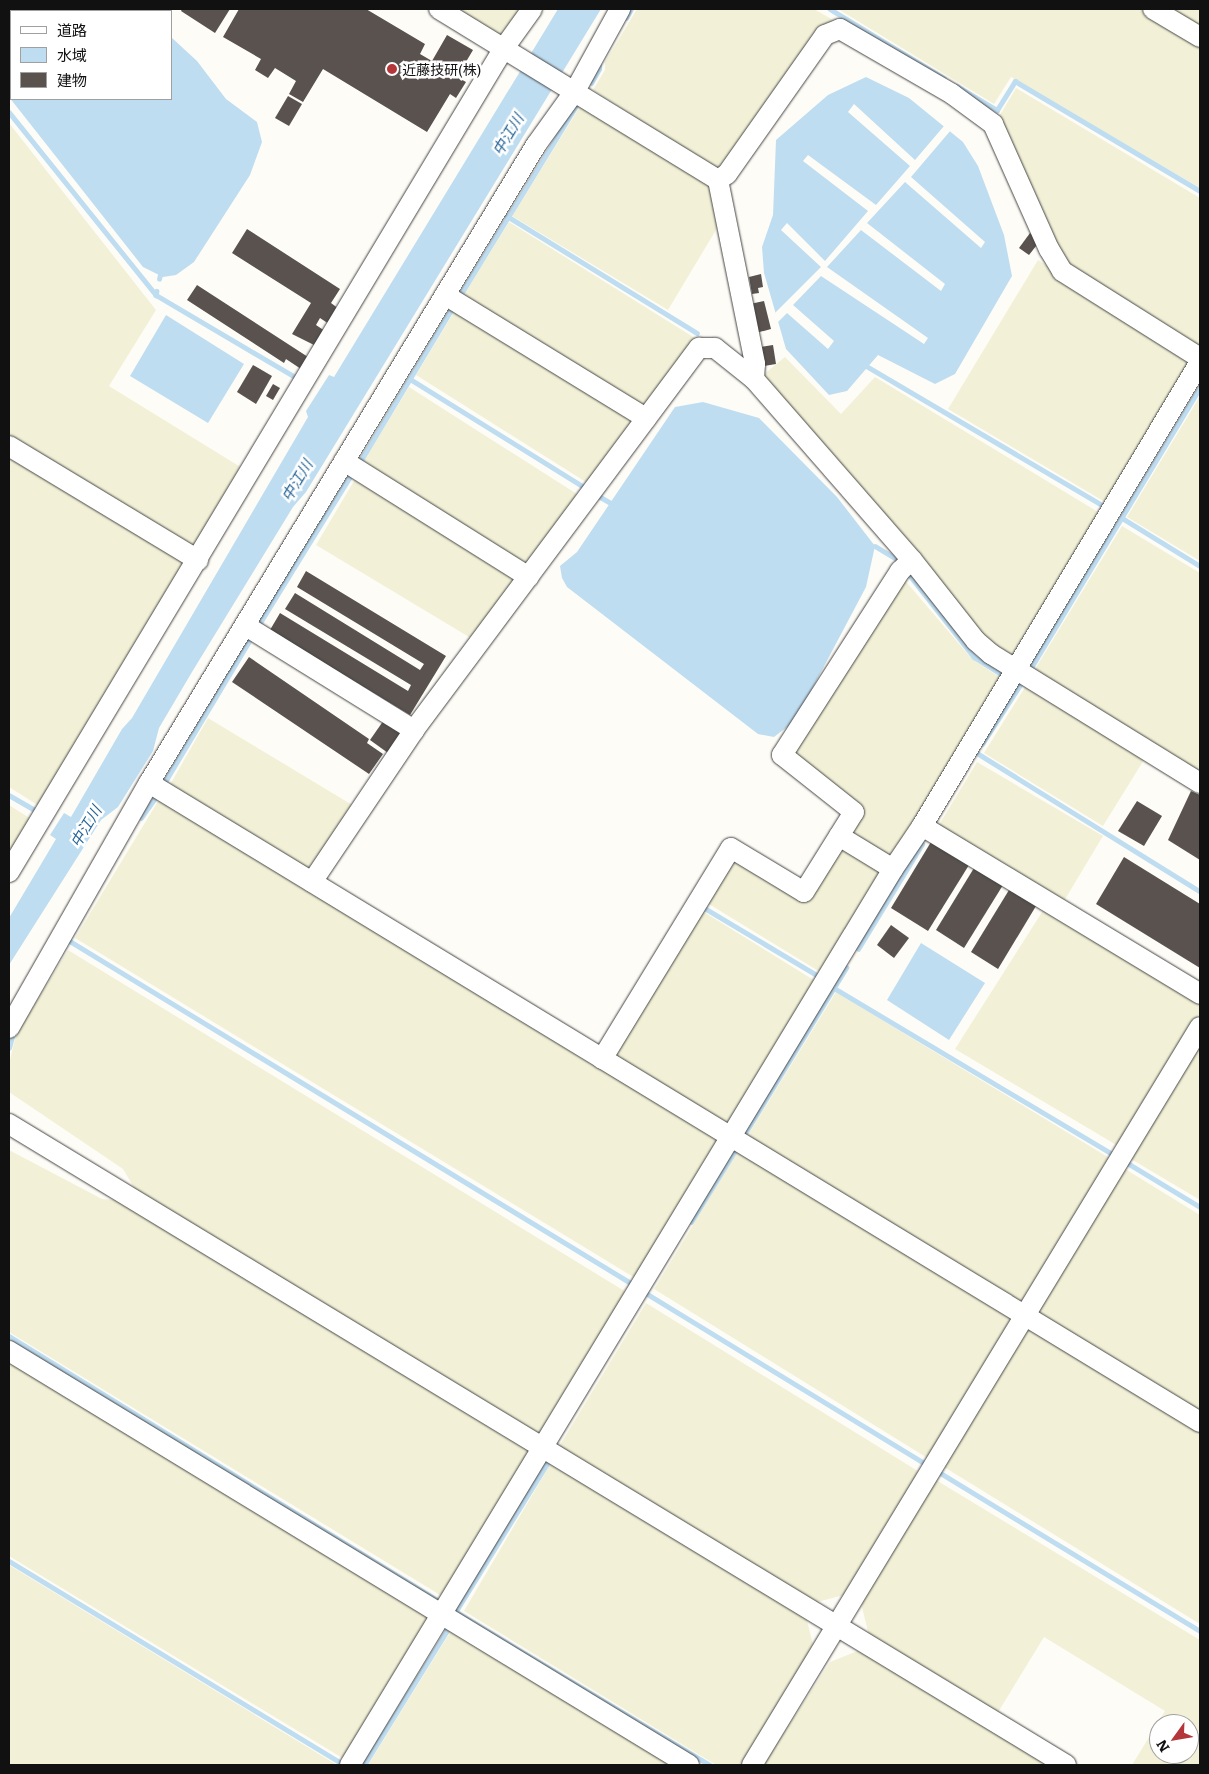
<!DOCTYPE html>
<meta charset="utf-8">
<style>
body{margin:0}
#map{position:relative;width:1209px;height:1774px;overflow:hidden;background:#fefcf6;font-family:Literata,"Noto Sans JP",serif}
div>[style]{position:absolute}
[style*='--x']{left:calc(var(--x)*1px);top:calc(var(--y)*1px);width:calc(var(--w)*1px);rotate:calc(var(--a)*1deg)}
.farmland>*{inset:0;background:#f2f1d7}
.water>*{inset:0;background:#bfddf1}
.pier>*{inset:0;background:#fefcf6}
.stream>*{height:4.5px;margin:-2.25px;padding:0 2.25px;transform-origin:2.25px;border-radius:2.25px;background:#bfddf1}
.building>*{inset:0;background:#59524e}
.roads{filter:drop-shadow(0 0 1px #444) drop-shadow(0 0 1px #444)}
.minor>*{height:20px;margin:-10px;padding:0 10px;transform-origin:10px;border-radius:10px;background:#fff}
.dots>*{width:14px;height:14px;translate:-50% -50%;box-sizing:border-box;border:2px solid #fff;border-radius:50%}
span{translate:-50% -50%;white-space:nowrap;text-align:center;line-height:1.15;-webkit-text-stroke:5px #fff;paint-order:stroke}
.poi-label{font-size:14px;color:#111}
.left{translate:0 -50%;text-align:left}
.water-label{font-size:15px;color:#256497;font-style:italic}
.frame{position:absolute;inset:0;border:10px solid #111;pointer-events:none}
.legend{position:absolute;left:10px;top:10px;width:162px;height:90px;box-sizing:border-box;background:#fff;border:1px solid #a0a0a0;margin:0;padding:6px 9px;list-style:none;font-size:15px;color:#111}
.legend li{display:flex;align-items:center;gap:10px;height:25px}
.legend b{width:25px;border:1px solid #a0a0a0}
.north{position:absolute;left:1149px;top:1714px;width:50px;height:50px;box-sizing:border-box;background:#fff;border:1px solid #a0a0a0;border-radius:50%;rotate:238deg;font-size:14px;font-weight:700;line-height:20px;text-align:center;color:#111}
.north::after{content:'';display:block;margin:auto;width:18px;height:22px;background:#b4363a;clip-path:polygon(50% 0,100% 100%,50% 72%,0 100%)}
</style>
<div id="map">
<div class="farmland">
<div style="clip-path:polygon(454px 9px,527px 9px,503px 38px)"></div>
<div style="clip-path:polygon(637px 9px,814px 9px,833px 20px,726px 165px,717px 170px,593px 90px,605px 70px,605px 62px)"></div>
<div style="clip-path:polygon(838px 9px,1145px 9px,1200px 42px,1200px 188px,1011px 77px,994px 104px)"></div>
<div style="clip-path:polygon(1159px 9px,1200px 9px,1200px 34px)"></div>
<div style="clip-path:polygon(1016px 88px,1200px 198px,1200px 349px,1068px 270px,997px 120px)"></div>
<div style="clip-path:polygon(581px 105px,711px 187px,719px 225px,668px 310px,512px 216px)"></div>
<div style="clip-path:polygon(9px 123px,156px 310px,109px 386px,247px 471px,194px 551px,9px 439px)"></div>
<div style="clip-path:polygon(509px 222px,698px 340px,648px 404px,638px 406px,461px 299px)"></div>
<div style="clip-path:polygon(1038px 260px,1192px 358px,1110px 505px,948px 409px)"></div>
<div style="clip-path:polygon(457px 307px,635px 423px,589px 484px,416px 375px)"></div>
<div style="clip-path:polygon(785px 357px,841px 414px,875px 377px,1103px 515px,1017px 658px,996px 652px,763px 375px)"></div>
<div style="clip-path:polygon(409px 387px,580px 496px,531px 562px,521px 565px,360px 467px)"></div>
<div style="clip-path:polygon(1200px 396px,1200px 561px,1127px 517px)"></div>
<div style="clip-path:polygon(9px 451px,186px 558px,44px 809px,9px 787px)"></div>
<div style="clip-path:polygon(357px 476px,519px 578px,474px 640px,316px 545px)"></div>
<div style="clip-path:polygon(1122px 526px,1200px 573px,1200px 765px,1195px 774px,1032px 674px)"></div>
<div style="clip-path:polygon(902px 577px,972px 659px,1004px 680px,889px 860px,849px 830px,861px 810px,788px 753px)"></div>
<div style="clip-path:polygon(1027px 684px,1147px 755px,1103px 826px,984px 753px)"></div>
<div style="clip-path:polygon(208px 718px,354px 806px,307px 873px,167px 790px)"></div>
<div style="clip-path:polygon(977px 762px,1103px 836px,1061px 906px,937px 828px)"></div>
<div style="clip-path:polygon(160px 798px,721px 1138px,640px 1281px,75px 938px)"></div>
<div style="clip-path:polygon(9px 805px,36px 822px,9px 868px)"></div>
<div style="clip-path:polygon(839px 846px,882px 868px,825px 975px,704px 901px,729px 860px,739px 857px,806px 900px)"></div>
<div style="clip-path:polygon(699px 909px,820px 984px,733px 1127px,614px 1061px,611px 1052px)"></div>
<div style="clip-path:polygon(1044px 909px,1199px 1004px,1200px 1012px,1118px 1146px,955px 1049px)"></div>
<div style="clip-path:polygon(68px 950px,631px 1295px,540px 1437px,135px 1189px,123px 1169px,9px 1092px,9px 1064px,16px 1035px)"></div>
<div style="clip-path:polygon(836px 992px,1111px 1159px,1023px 1302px,1015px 1304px,745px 1140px)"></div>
<div style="clip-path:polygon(1200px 1044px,1200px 1200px,1131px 1159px)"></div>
<div style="clip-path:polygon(740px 1148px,1009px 1311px,1013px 1321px,929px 1459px,654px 1289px)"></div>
<div style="clip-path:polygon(9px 1150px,102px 1199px,118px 1200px,531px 1452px,445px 1598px,9px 1332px)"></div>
<div style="clip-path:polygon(1125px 1169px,1200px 1215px,1200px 1418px,1042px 1321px,1039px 1311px)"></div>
<div style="clip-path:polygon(646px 1303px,921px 1473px,848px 1594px,813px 1603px,558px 1448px)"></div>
<div style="clip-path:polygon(1036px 1328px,1200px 1429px,1200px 1624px,944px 1467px,1027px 1331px)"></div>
<div style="clip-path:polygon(9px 1356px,433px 1613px,349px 1762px,9px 1556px)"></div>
<div style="clip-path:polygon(551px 1463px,806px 1616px,814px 1649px,743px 1765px,716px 1765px,464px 1611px)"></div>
<div style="clip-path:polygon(evenodd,936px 1480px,1200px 1640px,1200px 1765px,1132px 1765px,1165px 1711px,1044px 1637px,997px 1714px,869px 1636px,861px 1603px,936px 1480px,1159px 1724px,1189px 1724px,1189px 1754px,1159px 1754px,1159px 1724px)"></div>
<div style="clip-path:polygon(9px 1565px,337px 1765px,9px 1765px)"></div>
<div style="clip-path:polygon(454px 1626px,680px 1765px,368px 1765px)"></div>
<div style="clip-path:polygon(860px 1650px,1050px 1765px,763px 1765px,830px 1662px)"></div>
</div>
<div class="water">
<div style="clip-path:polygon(9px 9px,142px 11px,11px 11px,11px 99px,171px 99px,171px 37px,197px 61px,226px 99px,257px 122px,262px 142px,250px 175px,194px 262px,176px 275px,163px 277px,143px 267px,9px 97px)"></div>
<div style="clip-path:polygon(558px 9px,601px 9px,306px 492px,293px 507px,192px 672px,159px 728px,153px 751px,118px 807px,101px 820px,9px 965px,9px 918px,56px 839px,50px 835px,64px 813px,71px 817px,122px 729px,132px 718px,308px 417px,306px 411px,329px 375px,334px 377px)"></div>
<div style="clip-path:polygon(866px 77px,909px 98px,963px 142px,978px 166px,1004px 235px,1012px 276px,955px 374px,935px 384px,878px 355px,847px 391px,829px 395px,786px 349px,764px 273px,762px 247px,773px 215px,776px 140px,828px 95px)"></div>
<div style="clip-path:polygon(166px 315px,244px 364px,208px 423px,130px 376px)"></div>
<div style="clip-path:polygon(703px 402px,759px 418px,837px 497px,875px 546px,866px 587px,795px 721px,774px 737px,758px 734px,567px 587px,562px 578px,560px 566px,577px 552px,675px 407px)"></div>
<div style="clip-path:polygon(921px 943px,985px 983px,949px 1040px,887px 1000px)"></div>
</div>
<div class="pier">
<div style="clip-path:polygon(854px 104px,915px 160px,944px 126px,951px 130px,911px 177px,985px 242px,981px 248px,905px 182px,867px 223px,945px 284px,941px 291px,861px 230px,827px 267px,928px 338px,924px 344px,821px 276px,793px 305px,834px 341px,828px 349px,787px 313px,776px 324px,773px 315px,821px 267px,781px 230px,787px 223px,825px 261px,868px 211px,803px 161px,808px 155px,876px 205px,910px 166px,848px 112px)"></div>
</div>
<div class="stream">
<div style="--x:830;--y:9;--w:133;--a:31.2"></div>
<div style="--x:626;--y:18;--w:10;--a:-61"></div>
<div style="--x:591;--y:83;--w:16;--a:-60"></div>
<div style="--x:599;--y:69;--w:6;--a:-90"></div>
<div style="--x:957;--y:86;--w:47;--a:31"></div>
<div style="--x:997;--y:110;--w:34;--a:-58"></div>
<div style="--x:1015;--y:81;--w:215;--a:30.7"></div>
<div style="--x:9;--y:112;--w:235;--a:51.2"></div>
<div style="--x:507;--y:216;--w:223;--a:31.6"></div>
<div style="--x:159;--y:279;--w:4;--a:-76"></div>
<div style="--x:157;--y:291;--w:4;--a:104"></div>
<div style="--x:156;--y:295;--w:164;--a:30.5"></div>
<div style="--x:459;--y:297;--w:228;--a:-58.5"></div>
<div style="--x:868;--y:367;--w:276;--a:30.5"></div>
<div style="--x:410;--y:379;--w:205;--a:31.8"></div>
<div style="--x:358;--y:465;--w:184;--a:-59"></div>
<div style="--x:597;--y:495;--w:16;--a:30"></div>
<div style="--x:1122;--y:518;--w:92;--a:31.6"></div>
<div style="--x:875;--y:546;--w:27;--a:31"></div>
<div style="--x:908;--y:573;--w:107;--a:51.8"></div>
<div style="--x:974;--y:657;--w:31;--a:32"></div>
<div style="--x:258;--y:626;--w:180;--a:-58.4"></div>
<div style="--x:1029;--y:671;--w:331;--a:-58.9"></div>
<div style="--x:982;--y:744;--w:74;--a:-57.2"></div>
<div style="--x:977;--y:753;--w:262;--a:31.8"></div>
<div style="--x:163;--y:785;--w:171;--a:-59.1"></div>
<div style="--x:9;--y:795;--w:34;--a:30"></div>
<div style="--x:141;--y:818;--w:28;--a:-55"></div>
<div style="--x:701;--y:906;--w:139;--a:30.8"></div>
<div style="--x:68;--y:940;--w:663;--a:31.36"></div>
<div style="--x:858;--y:949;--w:123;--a:-58.6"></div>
<div style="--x:834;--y:988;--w:324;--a:30.8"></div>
<div style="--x:9;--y:1048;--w:16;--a:-75"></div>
<div style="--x:744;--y:1135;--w:196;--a:-58.6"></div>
<div style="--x:1129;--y:1164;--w:83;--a:31.2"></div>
<div style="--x:691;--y:1222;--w:86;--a:-58.3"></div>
<div style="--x:644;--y:1292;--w:328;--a:31.4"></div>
<div style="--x:9;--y:1336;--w:509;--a:31.66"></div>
<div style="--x:942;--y:1474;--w:302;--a:31.3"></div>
<div style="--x:9;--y:1561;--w:392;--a:31.3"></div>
<div style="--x:453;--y:1610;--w:300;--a:31.1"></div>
<div style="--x:456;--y:1611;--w:175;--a:-58.3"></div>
<div style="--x:364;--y:1765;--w:163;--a:-58.3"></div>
</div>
<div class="building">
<div style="clip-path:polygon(182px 9px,230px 9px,215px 33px,181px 11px)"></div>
<div style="clip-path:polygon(239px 9px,366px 9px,425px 44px,420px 54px,432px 61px,447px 35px,473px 50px,457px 77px,466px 82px,456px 98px,450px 94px,427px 132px,323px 69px,303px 102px,289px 94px,296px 81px,275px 68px,268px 78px,255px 70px,261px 59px,223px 37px)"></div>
<div style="clip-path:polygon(288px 96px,302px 104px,289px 126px,275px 118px)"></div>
<div style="clip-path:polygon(247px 229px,340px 289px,331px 303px,339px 309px,329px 324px,320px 318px,316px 325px,325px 331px,316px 346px,292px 334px,311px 303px,232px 253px)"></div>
<div style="clip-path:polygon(1030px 233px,1040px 241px,1029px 255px,1019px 248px)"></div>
<div style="clip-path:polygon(761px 274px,763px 287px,758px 288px,759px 293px,752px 294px,749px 277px)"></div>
<div style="clip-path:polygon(197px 285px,308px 357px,301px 369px,286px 359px,284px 363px,187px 300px)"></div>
<div style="clip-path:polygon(764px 301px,771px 329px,756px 333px,750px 304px)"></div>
<div style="clip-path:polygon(773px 345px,776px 364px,764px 366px,761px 347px)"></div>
<div style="clip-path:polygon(253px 365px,272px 376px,256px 404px,237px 392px)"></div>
<div style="clip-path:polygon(273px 384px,280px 388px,273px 400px,266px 396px)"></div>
<div style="clip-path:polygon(306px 571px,446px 656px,410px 715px,270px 630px,280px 613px,408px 691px,411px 685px,285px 609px,295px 593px,420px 670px,424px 664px,297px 587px)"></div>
<div style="clip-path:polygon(249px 657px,369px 739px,367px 743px,383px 754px,369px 774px,232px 682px)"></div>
<div style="clip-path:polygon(386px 717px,404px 729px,388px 753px,370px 740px)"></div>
<div style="clip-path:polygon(1191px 791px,1200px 795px,1200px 860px,1168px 840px)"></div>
<div style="clip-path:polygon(1137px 801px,1162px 816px,1144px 846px,1118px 831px)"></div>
<div style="clip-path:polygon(931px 842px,969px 865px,928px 931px,891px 908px)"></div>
<div style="clip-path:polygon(1124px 857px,1200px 904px,1200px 968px,1096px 904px)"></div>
<div style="clip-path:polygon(974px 868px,1003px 885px,964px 948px,936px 930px)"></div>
<div style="clip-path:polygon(1009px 890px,1036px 906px,998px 969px,971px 952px)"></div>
<div style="clip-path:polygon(891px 925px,909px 938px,894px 958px,877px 945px)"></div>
</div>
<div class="roads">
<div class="minor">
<div style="--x:439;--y:9;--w:327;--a:31.5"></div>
<div style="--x:718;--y:180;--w:188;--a:78.6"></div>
<div style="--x:755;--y:364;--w:15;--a:94"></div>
<div style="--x:1153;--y:9;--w:55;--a:30.8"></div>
<div style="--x:718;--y:180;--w:11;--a:-34"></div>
<div style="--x:727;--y:174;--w:170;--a:-54.8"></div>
<div style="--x:825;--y:35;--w:16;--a:-22"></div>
<div style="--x:840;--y:29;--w:129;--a:30.1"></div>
<div style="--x:952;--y:94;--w:51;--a:36.2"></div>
<div style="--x:993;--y:124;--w:137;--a:65.9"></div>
<div style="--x:1049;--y:249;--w:26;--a:59"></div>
<div style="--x:1062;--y:271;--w:163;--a:32.2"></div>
<div style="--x:445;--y:295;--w:236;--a:31.5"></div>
<div style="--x:9;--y:446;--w:221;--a:31.1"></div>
<div style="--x:344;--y:461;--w:218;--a:32.1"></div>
<div style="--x:246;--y:626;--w:198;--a:31.8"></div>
<div style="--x:149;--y:783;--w:1230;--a:31.3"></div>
<div style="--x:922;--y:826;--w:325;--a:31.1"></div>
<div style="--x:839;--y:836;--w:63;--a:31.4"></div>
<div style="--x:9;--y:872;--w:961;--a:-59.01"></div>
<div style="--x:504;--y:48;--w:48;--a:-54.3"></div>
<div style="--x:312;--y:882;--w:183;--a:-56.1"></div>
<div style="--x:414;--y:730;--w:477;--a:-53.3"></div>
<div style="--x:699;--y:348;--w:16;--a:0"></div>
<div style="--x:715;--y:348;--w:50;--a:38.5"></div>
<div style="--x:754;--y:379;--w:240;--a:48.9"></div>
<div style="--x:912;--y:560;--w:103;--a:51.7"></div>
<div style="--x:976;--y:641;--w:20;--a:41"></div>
<div style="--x:991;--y:654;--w:246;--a:31.7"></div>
<div style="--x:9;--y:1028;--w:282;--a:-60.3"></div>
<div style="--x:149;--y:783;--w:746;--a:-58.76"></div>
<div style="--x:536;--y:145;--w:67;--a:-54.2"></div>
<div style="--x:575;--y:91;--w:94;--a:-61.2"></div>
<div style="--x:602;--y:1059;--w:247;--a:-58.6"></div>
<div style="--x:731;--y:848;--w:85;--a:31.1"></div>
<div style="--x:804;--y:892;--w:94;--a:-58"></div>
<div style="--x:854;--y:812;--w:92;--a:-141.6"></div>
<div style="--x:782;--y:755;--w:219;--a:-57.3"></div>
<div style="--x:900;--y:571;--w:16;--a:-43"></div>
<div style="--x:9;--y:1124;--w:1236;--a:31.23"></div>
<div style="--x:9;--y:1351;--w:796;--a:31.33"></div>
<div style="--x:350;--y:1765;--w:1048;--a:-58.78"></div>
<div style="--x:893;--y:869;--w:52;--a:-56"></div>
<div style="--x:922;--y:826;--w:541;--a:-59.07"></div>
<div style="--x:752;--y:1765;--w:863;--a:-58.74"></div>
</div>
</div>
<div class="dots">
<div style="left:392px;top:69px;background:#b4363a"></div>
</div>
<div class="poi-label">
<span class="left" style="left:402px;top:69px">近藤技研(株)</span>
</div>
<div class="water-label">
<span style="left:507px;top:134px;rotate:-59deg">中江川</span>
<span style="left:296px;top:480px;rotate:-59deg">中江川</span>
<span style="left:85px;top:826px;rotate:-59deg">中江川</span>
</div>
<div class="frame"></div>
<ul class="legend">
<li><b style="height:6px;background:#fff"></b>道路</li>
<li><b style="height:14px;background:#bfddf1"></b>水域</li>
<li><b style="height:14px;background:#59524e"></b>建物</li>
</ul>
<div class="north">N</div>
</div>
